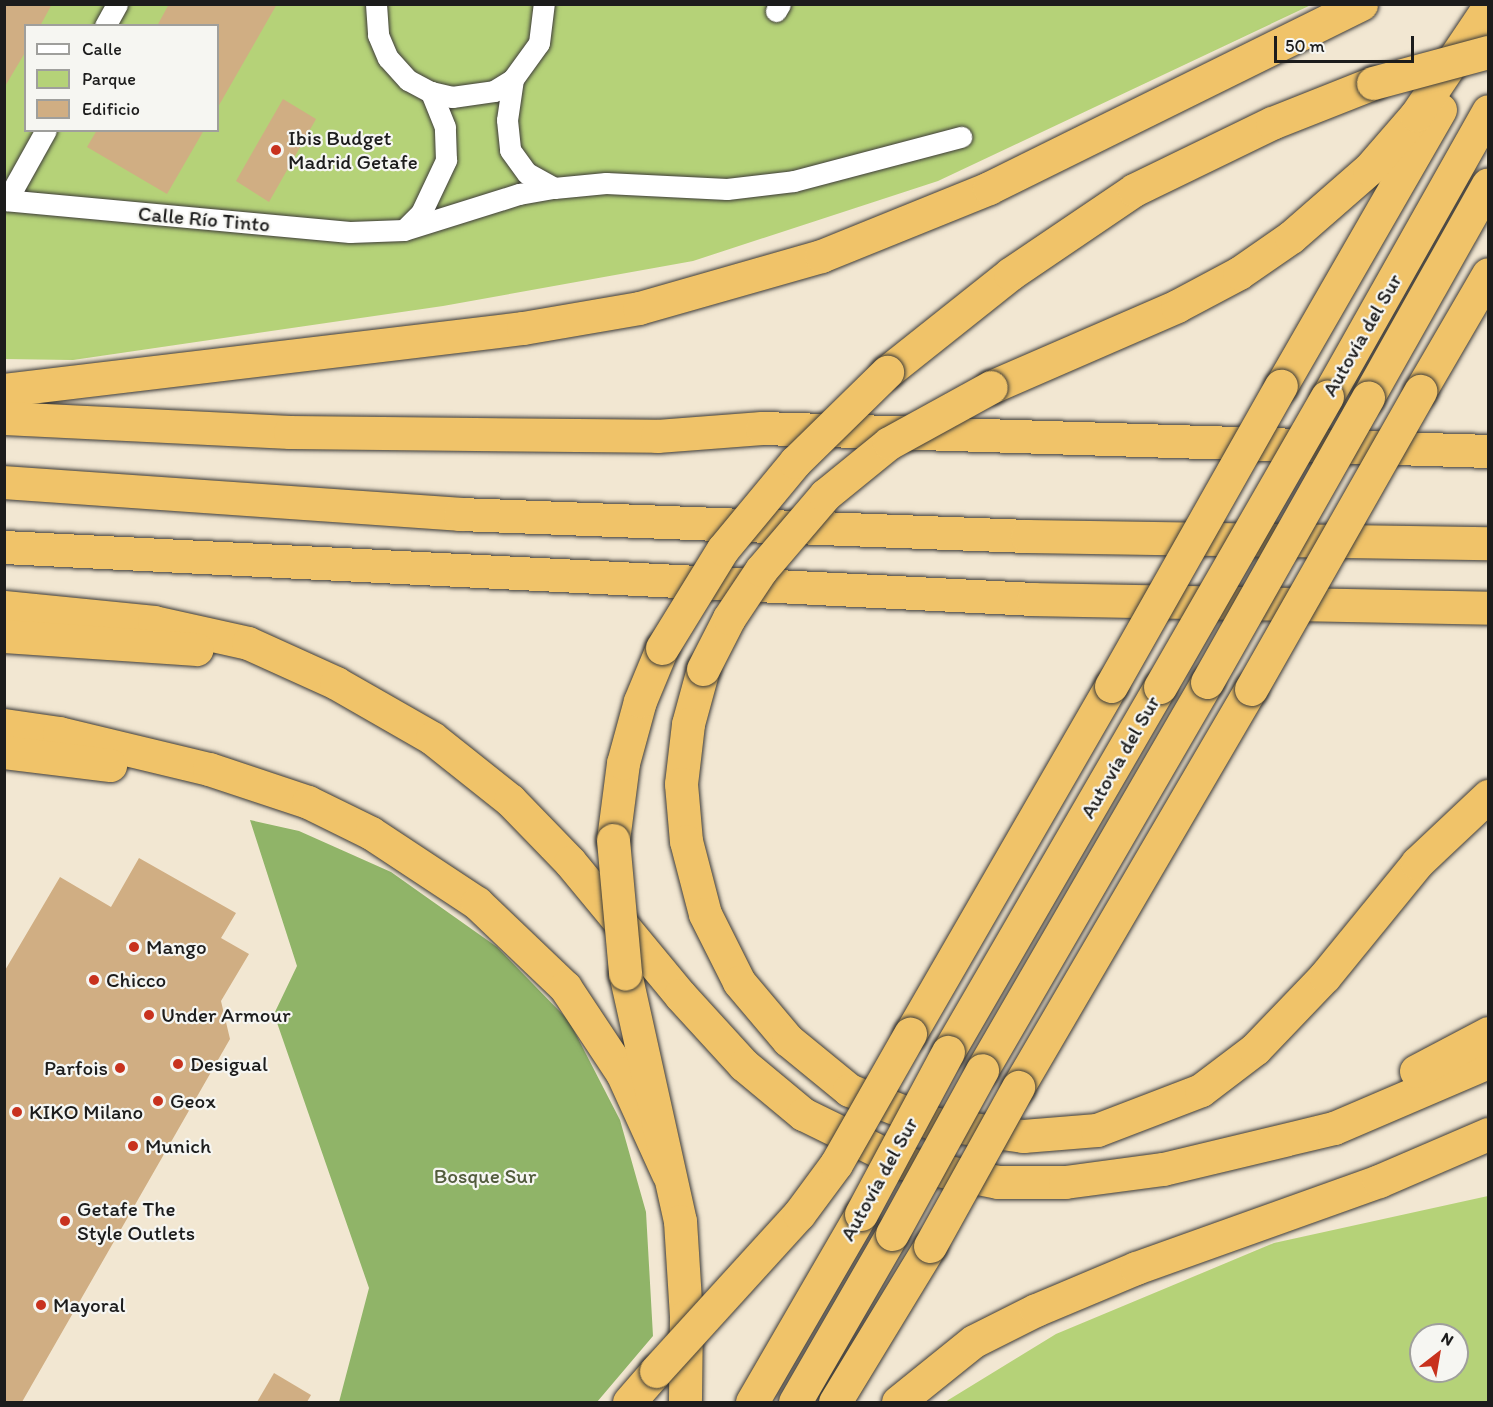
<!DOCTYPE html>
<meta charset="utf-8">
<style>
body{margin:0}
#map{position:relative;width:1493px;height:1407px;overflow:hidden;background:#f2e7d2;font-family:Itim,sans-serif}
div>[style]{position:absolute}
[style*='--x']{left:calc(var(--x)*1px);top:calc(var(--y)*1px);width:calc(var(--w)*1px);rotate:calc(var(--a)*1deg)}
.green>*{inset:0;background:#b5d278}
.forest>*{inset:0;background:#90b468}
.building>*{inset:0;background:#d0ae83}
.roads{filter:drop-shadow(0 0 2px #3c3a37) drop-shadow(0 0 2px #3c3a37)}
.minor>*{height:21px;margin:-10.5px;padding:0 10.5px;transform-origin:10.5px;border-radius:10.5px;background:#fff}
.motorway>*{height:33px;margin:-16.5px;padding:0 16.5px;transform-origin:16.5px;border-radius:16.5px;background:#f0c369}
.bridges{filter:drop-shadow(0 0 2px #3c3a37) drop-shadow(0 0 2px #3c3a37)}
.motorway-bridge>*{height:33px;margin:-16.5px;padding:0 16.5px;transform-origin:16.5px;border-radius:16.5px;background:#f0c369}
.dots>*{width:16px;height:16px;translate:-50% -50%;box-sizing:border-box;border:3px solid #f6f6f2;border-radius:50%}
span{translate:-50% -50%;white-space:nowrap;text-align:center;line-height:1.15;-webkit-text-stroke:4.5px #f6f6f2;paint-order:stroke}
.poi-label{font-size:21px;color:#1c1c1c}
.left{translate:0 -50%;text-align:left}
.right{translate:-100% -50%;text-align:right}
.street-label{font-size:21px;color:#1c1c1c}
.park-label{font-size:21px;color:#525c3c}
.frame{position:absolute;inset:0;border:6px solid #1c1c1c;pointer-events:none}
.legend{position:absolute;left:24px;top:24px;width:195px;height:108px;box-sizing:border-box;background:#f6f6f2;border:2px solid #9f9f9c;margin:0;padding:8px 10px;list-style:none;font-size:18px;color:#1c1c1c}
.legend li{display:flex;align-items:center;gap:12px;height:30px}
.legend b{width:30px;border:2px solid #9f9f9c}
.north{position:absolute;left:1409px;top:1323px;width:60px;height:60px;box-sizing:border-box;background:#f6f6f2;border:2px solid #9f9f9c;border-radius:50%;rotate:31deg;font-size:16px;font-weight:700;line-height:24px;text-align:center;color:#1c1c1c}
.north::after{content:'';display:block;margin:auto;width:21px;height:27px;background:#c8321e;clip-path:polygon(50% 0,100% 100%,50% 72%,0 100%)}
.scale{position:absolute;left:1274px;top:36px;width:140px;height:27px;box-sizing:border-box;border:3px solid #1c1c1c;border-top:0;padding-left:8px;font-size:18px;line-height:21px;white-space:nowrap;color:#1c1c1c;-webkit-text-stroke:4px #f6f6f2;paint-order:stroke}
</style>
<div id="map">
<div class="green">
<div style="clip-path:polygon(evenodd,5px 5px,1311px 5px,938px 181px,693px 261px,443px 306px,73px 360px,5px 359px,5px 5px,26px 26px,218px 26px,218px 130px,26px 130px,26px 26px)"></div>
<div style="clip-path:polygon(evenodd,1488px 1196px,1488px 1402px,945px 1402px,1056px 1334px,1274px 1243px,1488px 1196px,1421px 1335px,1457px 1335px,1457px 1371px,1421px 1371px,1421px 1335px)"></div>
</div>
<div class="forest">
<div style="clip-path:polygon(250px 820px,299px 831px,391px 872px,497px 947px,569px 1021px,620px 1120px,646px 1212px,653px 1336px,597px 1402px,339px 1402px,369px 1288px,274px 1014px,297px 966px)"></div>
</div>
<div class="building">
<div style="clip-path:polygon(4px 4px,52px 4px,40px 26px,26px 26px,26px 51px,4px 88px)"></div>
<div style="clip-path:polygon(169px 4px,277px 4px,218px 107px,218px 26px,157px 26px)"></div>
<div style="clip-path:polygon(283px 99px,316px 119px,269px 202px,236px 181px)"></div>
<div style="clip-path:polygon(97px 130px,204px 130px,167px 194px,87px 147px)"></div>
<div style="clip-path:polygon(139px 858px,236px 913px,221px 938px,249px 954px,221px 1001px,230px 1039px,22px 1402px,4px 1402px,4px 972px,60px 877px,111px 907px)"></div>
<div style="clip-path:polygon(274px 1373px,311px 1395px,307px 1402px,257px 1402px)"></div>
</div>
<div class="roads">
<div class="minor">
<div style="--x:376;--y:4;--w:31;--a:86"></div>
<div style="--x:378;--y:35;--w:25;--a:67"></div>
<div style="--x:388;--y:58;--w:30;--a:48"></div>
<div style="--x:408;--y:80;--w:26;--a:28"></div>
<div style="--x:431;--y:92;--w:22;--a:13"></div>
<div style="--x:452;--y:97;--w:42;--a:-8.1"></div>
<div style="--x:494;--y:91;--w:22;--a:-32"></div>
<div style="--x:513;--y:79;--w:44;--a:-54.2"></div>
<div style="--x:539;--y:43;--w:39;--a:-83"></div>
<div style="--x:776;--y:11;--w:8;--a:-60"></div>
<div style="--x:105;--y:26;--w:25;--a:-61"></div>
<div style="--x:513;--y:79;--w:41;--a:98.3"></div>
<div style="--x:507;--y:120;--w:30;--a:84"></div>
<div style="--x:510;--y:150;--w:29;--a:54"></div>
<div style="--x:527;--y:173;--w:31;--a:29"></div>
<div style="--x:4;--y:200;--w:347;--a:5.3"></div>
<div style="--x:350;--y:232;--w:54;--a:-2.1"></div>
<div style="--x:404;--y:230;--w:121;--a:-17.4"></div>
<div style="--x:519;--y:194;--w:36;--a:-10"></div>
<div style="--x:554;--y:188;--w:52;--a:-5.5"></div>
<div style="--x:606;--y:183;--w:121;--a:2.8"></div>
<div style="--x:727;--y:189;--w:67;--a:-6.8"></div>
<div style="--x:794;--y:181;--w:173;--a:-14.8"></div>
<div style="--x:7;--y:200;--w:80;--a:-60.9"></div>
<div style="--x:405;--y:229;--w:23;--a:-45"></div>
<div style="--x:421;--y:213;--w:59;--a:-64.7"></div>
<div style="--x:446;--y:160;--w:33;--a:-92"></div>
<div style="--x:445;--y:127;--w:38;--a:-112"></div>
</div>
<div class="motorway">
<div style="--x:887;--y:372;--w:157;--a:-38.5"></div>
<div style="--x:1010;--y:274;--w:150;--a:-34.1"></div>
<div style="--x:1134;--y:190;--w:153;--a:-25.9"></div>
<div style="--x:1272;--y:123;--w:109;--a:-21.6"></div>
<div style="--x:1281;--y:386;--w:319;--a:-60.1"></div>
<div style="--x:991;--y:387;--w:203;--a:-23.5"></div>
<div style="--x:1177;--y:306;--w:70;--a:-28"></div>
<div style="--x:1239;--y:273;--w:63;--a:-34.7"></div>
<div style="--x:1291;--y:237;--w:103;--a:-41.1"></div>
<div style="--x:1369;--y:169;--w:72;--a:-49"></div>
<div style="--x:1416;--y:115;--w:129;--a:-56.1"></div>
<div style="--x:4;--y:390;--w:523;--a:-6.81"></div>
<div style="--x:523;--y:328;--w:118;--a:-9.8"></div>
<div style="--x:639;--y:308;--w:189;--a:-15.9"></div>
<div style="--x:821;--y:256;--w:181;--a:-22"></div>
<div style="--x:989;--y:188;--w:415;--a:-26.3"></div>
<div style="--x:1420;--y:391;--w:135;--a:-59.8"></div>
<div style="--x:1327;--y:397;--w:328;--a:-60.6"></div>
<div style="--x:1368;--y:397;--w:244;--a:-60.6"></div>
<div style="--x:4;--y:418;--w:286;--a:2.8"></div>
<div style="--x:290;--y:432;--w:367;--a:0.6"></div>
<div style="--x:657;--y:436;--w:105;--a:-4.4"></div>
<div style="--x:762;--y:428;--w:726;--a:1.81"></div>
<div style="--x:4;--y:482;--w:457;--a:4"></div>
<div style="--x:460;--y:514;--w:567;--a:2.22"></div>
<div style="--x:1027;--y:536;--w:461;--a:0.9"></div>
<div style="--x:4;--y:547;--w:1030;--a:2.89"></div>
<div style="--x:1033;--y:599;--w:455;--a:1.1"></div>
<div style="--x:4;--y:607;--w:151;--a:5.7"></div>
<div style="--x:154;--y:622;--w:96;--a:12.6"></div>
<div style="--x:248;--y:643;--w:97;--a:24.4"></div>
<div style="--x:336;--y:683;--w:111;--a:29.8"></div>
<div style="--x:432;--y:738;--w:100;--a:38.5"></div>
<div style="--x:510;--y:800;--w:86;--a:45.9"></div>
<div style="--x:570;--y:862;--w:173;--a:50.4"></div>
<div style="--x:680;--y:995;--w:95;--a:47.6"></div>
<div style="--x:744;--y:1065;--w:77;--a:39.7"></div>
<div style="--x:803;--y:1114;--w:111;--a:26.1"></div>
<div style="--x:903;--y:1163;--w:97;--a:11.3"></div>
<div style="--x:998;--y:1182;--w:67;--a:0"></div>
<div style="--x:1065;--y:1182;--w:99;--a:-7.6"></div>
<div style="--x:1163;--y:1169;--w:176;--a:-13.5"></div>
<div style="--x:1334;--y:1128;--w:168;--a:-23.2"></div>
<div style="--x:4;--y:636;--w:193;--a:3.9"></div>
<div style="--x:703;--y:669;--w:57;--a:105.3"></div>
<div style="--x:688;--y:724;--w:60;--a:96.7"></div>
<div style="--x:681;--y:784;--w:57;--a:85"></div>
<div style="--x:686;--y:841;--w:75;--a:75.4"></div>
<div style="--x:705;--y:914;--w:76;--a:63.4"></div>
<div style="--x:739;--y:982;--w:76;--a:49.8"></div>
<div style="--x:788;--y:1040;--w:79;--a:39.3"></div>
<div style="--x:849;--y:1090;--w:89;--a:21.7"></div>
<div style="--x:932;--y:1123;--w:92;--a:8.1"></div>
<div style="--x:1023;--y:1136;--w:74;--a:-4.6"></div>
<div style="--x:1097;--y:1130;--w:111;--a:-21"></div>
<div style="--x:1201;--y:1090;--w:68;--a:-37.2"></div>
<div style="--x:1255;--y:1049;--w:101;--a:-46.2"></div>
<div style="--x:1325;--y:976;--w:146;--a:-50.8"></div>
<div style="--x:1417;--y:863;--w:98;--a:-43.3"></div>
<div style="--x:4;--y:725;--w:56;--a:8.3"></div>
<div style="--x:59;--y:733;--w:154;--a:13.5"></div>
<div style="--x:209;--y:769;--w:104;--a:18.4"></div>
<div style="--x:308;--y:802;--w:70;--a:26.2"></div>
<div style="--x:371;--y:833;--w:127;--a:33.4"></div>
<div style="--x:477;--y:903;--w:122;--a:43.7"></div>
<div style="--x:565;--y:987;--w:103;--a:56.5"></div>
<div style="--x:622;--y:1073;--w:111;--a:65.5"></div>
<div style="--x:4;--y:752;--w:107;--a:7"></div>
<div style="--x:613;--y:840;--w:78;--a:-82.6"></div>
<div style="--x:623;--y:763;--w:64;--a:-74.7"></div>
<div style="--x:640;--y:701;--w:57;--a:-67.5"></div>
<div style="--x:625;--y:973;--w:254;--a:77.5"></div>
<div style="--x:680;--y:1221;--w:95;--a:86.4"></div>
<div style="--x:686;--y:1316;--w:86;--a:90.7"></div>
<div style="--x:910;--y:1034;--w:402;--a:-60"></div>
<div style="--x:948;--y:1052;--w:422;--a:-59.9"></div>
<div style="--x:982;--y:1070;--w:449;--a:-59.9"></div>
<div style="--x:1416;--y:1071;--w:81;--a:-27.8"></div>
<div style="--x:1018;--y:1087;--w:461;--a:-59.7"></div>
<div style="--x:629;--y:1402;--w:41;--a:-48.9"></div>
<div style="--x:752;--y:1402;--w:217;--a:-59.9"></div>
<div style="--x:795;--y:1402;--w:194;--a:-60"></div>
<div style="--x:835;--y:1402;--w:183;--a:-58.7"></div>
<div style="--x:898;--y:1402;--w:97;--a:-38.8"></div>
<div style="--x:974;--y:1341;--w:69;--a:-26.6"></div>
<div style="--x:1036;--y:1310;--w:108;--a:-22.8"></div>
<div style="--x:1136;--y:1268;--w:258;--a:-19.7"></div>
<div style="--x:1379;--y:1181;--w:119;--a:-23.3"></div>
</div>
</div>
<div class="bridges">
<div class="motorway-bridge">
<div style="--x:1373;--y:83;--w:119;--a:-15.1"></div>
<div style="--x:662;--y:648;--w:116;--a:-58.4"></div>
<div style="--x:723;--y:549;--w:113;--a:-50.4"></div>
<div style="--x:795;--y:462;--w:129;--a:-44.4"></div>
<div style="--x:703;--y:669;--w:57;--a:-63"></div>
<div style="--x:729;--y:618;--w:58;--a:-56.3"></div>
<div style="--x:761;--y:570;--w:99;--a:-49.5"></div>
<div style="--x:825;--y:495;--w:82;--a:-39.1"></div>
<div style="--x:889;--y:443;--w:116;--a:-28.8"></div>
<div style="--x:1207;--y:682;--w:327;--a:-60.5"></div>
<div style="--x:1111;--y:686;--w:345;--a:-60.5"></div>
<div style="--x:1160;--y:687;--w:335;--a:-60.1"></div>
<div style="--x:1251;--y:689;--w:343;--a:-60.4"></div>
<div style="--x:613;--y:840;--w:134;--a:84.8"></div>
<div style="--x:861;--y:1214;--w:184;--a:-61.8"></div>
<div style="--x:892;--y:1234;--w:187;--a:-61.2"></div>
<div style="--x:930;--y:1246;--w:182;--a:-61"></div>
<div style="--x:656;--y:1371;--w:212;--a:-47.7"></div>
<div style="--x:799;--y:1214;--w:62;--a:-53.5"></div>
<div style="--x:836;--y:1164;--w:150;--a:-60.4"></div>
</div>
</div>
<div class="dots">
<div style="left:276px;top:150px;background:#c8321e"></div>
<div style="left:134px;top:947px;background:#c8321e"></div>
<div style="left:94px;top:980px;background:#c8321e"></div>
<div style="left:149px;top:1015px;background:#c8321e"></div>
<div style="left:178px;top:1064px;background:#c8321e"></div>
<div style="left:120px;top:1068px;background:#c8321e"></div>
<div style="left:158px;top:1101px;background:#c8321e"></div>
<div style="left:17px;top:1112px;background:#c8321e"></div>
<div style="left:133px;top:1146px;background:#c8321e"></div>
<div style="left:65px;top:1221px;background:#c8321e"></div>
<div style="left:41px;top:1305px;background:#c8321e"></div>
</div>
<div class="poi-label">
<span class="left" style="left:288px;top:150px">Ibis Budget<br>Madrid Getafe</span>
<span class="left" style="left:146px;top:947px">Mango</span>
<span class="left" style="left:106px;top:980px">Chicco</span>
<span class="left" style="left:161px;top:1015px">Under Armour</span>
<span class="left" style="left:190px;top:1064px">Desigual</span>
<span class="right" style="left:108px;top:1068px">Parfois</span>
<span class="left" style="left:170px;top:1101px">Geox</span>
<span class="left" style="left:29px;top:1112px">KIKO Milano</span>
<span class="left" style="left:145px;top:1146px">Munich</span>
<span class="left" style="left:77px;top:1221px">Getafe The<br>Style Outlets</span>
<span class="left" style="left:53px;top:1305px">Mayoral</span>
</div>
<div class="street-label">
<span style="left:204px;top:219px;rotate:5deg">Calle Río Tinto</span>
<span style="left:1362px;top:335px;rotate:-60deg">Autovía del Sur</span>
<span style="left:1120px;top:757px;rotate:-60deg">Autovía del Sur</span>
<span style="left:879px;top:1179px;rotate:-61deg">Autovía del Sur</span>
</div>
<div class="park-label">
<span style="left:485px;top:1176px">Bosque Sur</span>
</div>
<div class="frame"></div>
<ul class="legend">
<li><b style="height:8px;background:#fff"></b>Calle</li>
<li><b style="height:16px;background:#b5d278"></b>Parque</li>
<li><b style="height:16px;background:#d0ae83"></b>Edificio</li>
</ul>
<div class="north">N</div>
<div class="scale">50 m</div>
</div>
